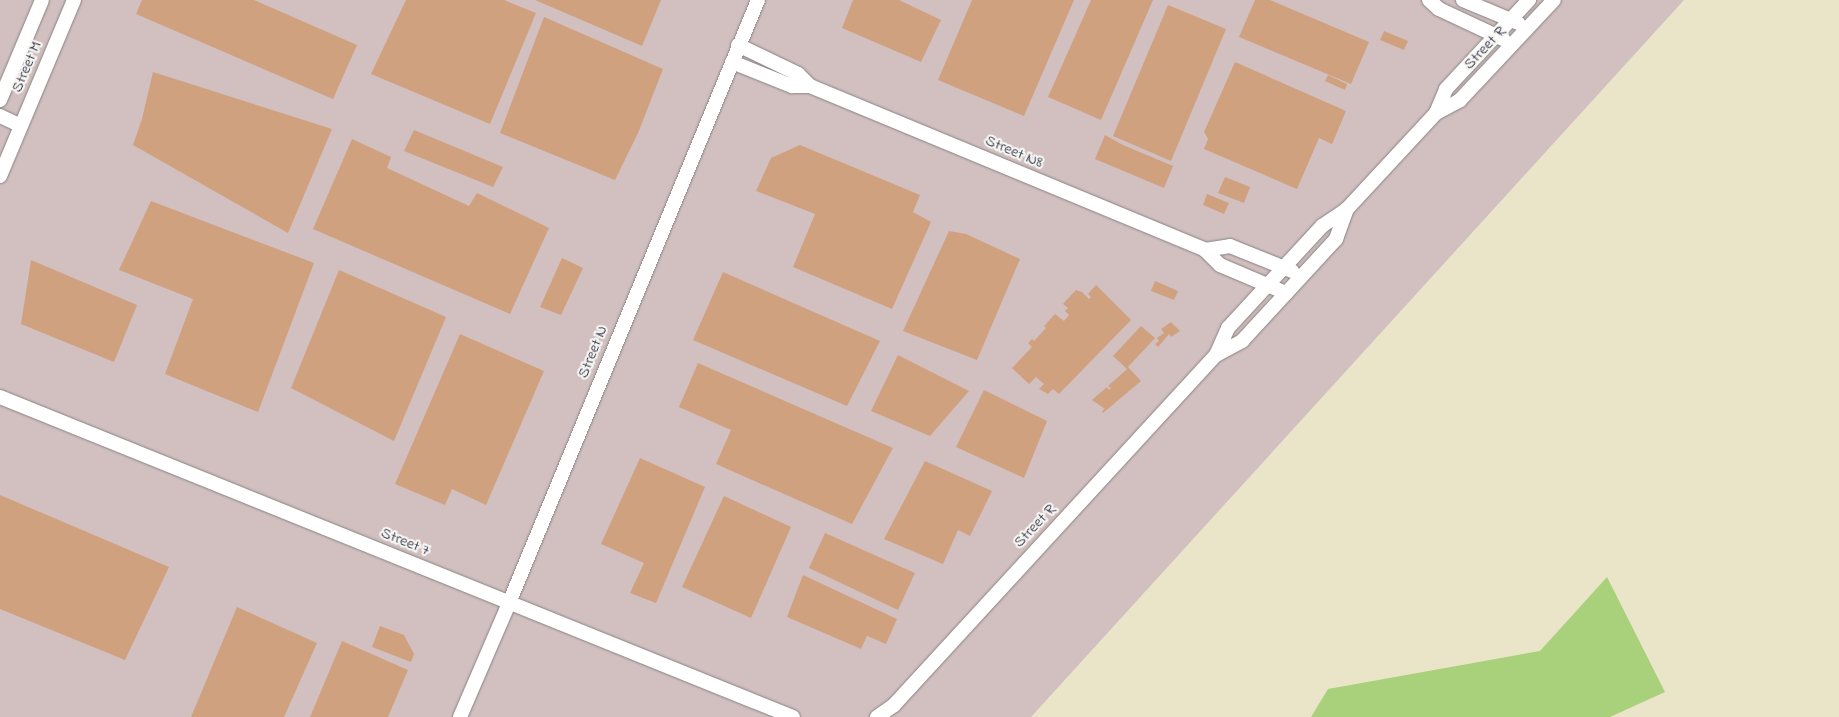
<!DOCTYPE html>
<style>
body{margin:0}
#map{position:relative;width:1839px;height:717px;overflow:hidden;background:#eae5c9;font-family:"Indie Flower",sans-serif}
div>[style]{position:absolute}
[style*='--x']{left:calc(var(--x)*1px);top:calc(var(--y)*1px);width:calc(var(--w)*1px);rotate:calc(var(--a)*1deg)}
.industrial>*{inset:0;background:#d2bfc0}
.green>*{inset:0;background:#a9d17b}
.building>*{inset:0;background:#d0a17f}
.roads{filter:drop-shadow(0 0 1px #868482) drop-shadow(0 0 1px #868482)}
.minor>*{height:14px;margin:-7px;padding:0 7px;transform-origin:7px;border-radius:7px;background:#fff}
span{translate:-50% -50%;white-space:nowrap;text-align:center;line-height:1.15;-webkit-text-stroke:4.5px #f6f6f2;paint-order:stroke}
.street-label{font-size:16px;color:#22223b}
</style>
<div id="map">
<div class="industrial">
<div style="clip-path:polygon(0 0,1684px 0,1031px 717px,0 717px)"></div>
</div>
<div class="green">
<div style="clip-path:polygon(1607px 577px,1665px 692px,1610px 717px,1311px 717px,1328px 689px,1540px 651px)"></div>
</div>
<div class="building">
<div style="clip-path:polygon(142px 0,254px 0,357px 45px,333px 99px,136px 14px)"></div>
<div style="clip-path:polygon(406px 0,504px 0,536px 13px,490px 124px,371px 74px)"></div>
<div style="clip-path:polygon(535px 0,661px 0,642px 46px)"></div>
<div style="clip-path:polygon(853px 0,899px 0,941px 20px,921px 62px,842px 28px)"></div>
<div style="clip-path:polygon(972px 0,1074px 0,1024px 116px,938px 80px)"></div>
<div style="clip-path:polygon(1091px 0,1153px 0,1101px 120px,1048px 97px)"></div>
<div style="clip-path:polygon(1255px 0,1270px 0,1369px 42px,1351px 84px,1239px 37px)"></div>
<div style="clip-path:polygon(1168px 5px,1226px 29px,1171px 161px,1113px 136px)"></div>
<div style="clip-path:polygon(544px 17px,663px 69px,638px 133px,615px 180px,500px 133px)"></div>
<div style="clip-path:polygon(1384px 31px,1408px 41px,1404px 50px,1380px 40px)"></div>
<div style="clip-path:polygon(1235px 62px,1346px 111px,1332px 144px,1319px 138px,1297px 189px,1204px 149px,1208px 139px,1204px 132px)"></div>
<div style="clip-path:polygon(153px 72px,332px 129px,288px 233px,133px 145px,142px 119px)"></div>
<div style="clip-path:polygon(1328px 75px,1347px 84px,1345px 90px,1325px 81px)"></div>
<div style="clip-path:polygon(414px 130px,503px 167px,493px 187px,404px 151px)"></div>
<div style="clip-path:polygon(1105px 135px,1123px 145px,1173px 166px,1164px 188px,1095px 159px)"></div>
<div style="clip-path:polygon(352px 139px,391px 157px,387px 168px,469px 206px,477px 193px,549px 228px,510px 314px,313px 229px)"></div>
<div style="clip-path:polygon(800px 145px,920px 195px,913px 212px,931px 222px,892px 309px,793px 267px,815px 214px,756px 191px,771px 158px)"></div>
<div style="clip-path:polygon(1225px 177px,1250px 187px,1244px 203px,1218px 193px)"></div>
<div style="clip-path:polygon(1207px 194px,1229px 203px,1224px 214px,1203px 205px)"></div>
<div style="clip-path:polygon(151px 201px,314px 263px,258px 412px,165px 374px,193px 299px,119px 270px)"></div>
<div style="clip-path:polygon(949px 231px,966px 234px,1020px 259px,977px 360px,903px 331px)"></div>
<div style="clip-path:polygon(562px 258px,583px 268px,561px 315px,540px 307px)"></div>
<div style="clip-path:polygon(31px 260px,137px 305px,114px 362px,21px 324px)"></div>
<div style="clip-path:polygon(339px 270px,446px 317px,394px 441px,291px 388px)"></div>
<div style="clip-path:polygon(723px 272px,880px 341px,847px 406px,693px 340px)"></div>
<div style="clip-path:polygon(1155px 281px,1178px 291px,1174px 300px,1151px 291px)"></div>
<div style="clip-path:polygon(1096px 285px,1131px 320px,1059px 394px,1053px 389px,1048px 394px,1039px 389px,1044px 384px,1036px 377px,1029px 384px,1012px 368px,1032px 347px,1028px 343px,1032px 339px,1034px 341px,1046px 328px,1044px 326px,1055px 314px,1064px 321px,1069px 315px,1065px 311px,1068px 308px,1063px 304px,1076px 290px,1082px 292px,1089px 299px,1091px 297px,1088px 294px)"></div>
<div style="clip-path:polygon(1171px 322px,1180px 331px,1171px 337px,1169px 334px,1158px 347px,1155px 344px,1159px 341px,1157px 338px,1164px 333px,1161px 329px)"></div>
<div style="clip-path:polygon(1141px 326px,1155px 338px,1128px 367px,1141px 381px,1103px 413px,1102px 411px,1105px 409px,1092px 400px,1107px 387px,1109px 390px,1111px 388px,1108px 386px,1127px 369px,1113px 356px)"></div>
<div style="clip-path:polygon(460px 334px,544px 371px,486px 505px,452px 489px,445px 505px,395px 484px)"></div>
<div style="clip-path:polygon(898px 355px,969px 391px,930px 436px,871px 411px)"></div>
<div style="clip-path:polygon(698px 363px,893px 448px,852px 524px,716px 464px,731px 430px,679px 407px)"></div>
<div style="clip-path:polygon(984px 390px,1047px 421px,1024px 478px,956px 447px)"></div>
<div style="clip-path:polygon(640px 458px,705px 487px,656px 603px,630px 593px,644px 563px,601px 544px)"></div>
<div style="clip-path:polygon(925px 461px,992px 491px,970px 536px,958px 530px,943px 564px,884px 539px)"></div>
<div style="clip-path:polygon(0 495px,169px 567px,125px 660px,0 609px)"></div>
<div style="clip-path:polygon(724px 496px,791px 527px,751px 618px,682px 587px)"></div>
<div style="clip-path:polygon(825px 533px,915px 573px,898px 610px,809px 568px)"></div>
<div style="clip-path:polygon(803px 575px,897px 619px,886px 644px,867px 636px,861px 649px,787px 617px)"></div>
<div style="clip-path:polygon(237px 607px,317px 643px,284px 717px,191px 717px)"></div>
<div style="clip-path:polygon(380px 626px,404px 635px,414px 654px,411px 662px,372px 647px)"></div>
<div style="clip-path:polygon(342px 641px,408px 670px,388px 717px,310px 717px)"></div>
</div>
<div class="roads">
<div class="minor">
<div style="--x:1429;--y:0;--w:13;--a:42"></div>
<div style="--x:1439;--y:9;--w:71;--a:25.1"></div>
<div style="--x:1463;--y:0;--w:60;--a:22.7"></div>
<div style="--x:738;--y:45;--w:67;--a:25.8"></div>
<div style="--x:798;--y:74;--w:17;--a:45"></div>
<div style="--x:810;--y:86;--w:428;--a:22.5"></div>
<div style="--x:1205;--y:250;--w:21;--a:45"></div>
<div style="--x:1220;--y:265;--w:72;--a:23"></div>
<div style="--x:732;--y:62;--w:65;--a:21.8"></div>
<div style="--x:792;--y:86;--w:18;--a:0"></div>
<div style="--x:0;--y:100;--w:108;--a:-67.2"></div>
<div style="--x:1436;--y:113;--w:26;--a:-67"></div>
<div style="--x:1446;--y:89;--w:122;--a:-47"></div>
<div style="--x:0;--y:116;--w:23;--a:25"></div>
<div style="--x:0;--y:176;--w:191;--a:-67.2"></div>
<div style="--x:1205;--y:250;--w:25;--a:-9"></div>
<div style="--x:1230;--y:246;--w:67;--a:22"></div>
<div style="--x:1216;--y:355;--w:30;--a:-28"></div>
<div style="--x:1242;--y:341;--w:139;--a:-47.3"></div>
<div style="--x:1336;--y:239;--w:32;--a:-70"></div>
<div style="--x:0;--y:397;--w:855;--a:21.98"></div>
<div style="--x:460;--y:717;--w:124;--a:-66.7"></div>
<div style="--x:509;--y:603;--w:652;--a:-67.56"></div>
<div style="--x:877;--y:717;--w:21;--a:-35"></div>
<div style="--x:894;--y:705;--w:476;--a:-47.4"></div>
<div style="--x:1216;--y:355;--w:30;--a:-66"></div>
<div style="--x:1228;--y:328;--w:139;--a:-47.3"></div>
<div style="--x:1322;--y:226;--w:30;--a:-34"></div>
<div style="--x:1347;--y:209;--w:131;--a:-47.2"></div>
<div style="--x:1436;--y:113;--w:27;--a:-28"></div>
<div style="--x:1460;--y:100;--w:137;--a:-46.8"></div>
</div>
</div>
<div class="street-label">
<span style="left:1485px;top:48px;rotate:-47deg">Street R</span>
<span style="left:27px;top:67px;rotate:-67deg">Street M</span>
<span style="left:1014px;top:152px;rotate:23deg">Street N8</span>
<span style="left:593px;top:352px;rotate:-68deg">Street N</span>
<span style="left:1035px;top:526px;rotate:-47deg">Street R</span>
<span style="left:405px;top:542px;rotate:22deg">Street 7</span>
</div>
</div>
